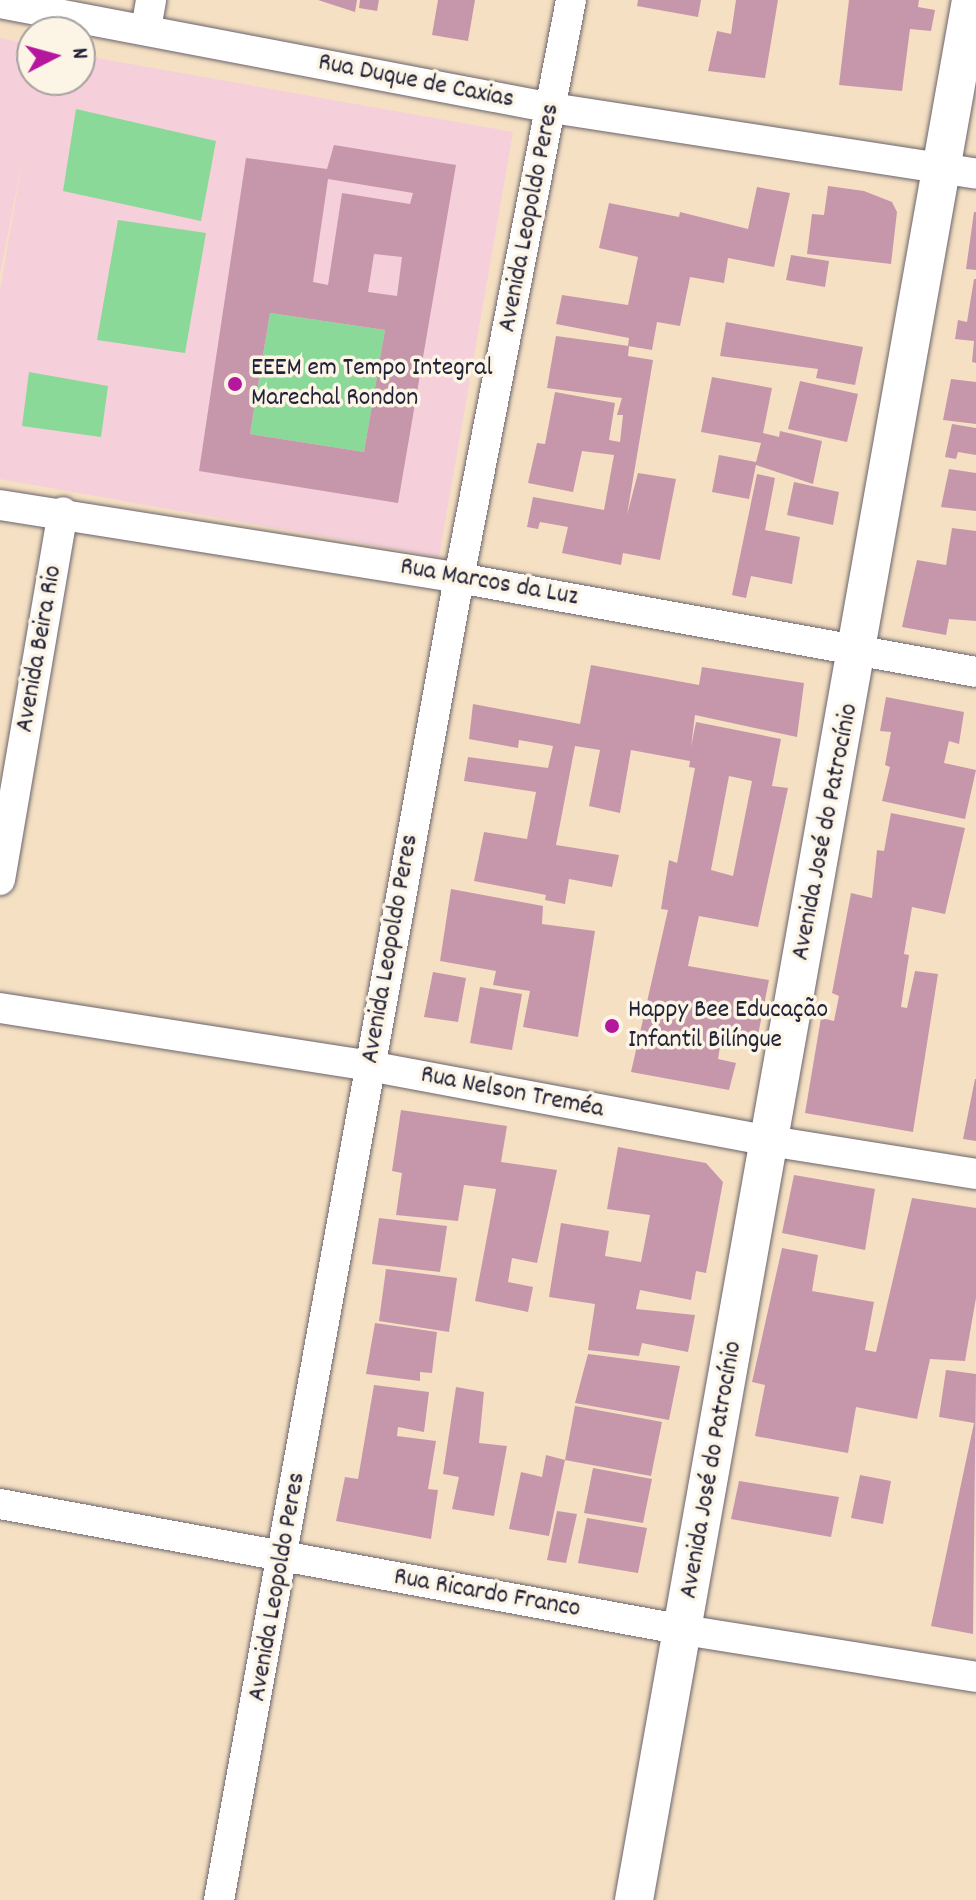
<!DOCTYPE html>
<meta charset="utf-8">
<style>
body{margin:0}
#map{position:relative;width:976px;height:1900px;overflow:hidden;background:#f5e0c3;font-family:Dekko,sans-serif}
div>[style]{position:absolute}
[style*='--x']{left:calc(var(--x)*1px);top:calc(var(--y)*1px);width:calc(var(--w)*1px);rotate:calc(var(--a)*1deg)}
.built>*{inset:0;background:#f5cfda}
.green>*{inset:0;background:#8ad998}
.building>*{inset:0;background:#c697ab}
.roads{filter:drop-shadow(0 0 2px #6c646b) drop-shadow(0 0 2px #6c646b)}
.minor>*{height:30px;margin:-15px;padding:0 15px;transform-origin:15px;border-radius:15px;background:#fff}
.tertiary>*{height:38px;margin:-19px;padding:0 19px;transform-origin:19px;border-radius:19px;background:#fff}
.dots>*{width:22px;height:22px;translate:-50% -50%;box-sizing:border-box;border:4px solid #fcf5e5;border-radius:50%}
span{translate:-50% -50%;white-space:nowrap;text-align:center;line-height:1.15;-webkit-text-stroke:7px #fcf5e5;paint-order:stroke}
.street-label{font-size:26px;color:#22223b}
.poi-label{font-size:26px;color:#22223b}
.left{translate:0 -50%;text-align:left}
.north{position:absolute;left:16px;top:16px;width:80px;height:80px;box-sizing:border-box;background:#fcf5e5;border:2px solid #a5a1a1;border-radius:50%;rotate:84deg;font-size:22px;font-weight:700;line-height:32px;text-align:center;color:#22223b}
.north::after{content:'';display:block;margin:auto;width:28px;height:36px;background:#b5179e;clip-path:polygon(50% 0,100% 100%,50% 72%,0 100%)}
</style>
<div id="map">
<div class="built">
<div style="clip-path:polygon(0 38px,32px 45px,32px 80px,80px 80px,80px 55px,513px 132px,439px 557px,0 479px,0 290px,25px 146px,0 274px)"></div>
</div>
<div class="green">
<div style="clip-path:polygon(76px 109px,216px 141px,201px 221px,63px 191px)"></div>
<div style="clip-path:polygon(118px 220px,206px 233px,185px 353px,97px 340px)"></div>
<div style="clip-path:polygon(270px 313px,385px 330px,364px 452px,250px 434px)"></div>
<div style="clip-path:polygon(29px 372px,108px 386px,101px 437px,22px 426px)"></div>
</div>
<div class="building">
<div style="clip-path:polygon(318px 0,357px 0,355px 12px)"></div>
<div style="clip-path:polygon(360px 0,379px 0,377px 11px,359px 8px)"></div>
<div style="clip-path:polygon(438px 0,475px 0,468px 41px,432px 35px)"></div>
<div style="clip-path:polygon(638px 0,701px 0,698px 17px,637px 6px)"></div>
<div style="clip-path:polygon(736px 0,778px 0,765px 78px,708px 71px,717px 31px,731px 34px)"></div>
<div style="clip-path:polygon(849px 0,919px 0,918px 7px,935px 10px,931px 31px,910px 29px,902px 91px,839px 85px)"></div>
<div style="clip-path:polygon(evenodd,334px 145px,456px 165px,398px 503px,199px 471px,246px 158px,327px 169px,334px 145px,328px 179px,413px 193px,410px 204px,342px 193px,328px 285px,313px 282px,328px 179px,334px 145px,374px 254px,402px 257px,397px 296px,368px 292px,374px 254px,334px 145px,270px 313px,385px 330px,364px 452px,250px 434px,270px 313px)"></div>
<div style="clip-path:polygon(828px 186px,864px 191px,892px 202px,897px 212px,891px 264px,807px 254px,812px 214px,824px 215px)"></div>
<div style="clip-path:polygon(757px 187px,790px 193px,774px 267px,728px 258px,724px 283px,690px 277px,680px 326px,657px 322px,652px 350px,628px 346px,629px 338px,556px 324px,562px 295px,628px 305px,638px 257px,599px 248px,609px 203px,679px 217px,680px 212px,748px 229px)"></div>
<div style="clip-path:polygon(974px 212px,976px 212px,976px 270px,966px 269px)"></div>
<div style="clip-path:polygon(791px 255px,829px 261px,825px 287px,786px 280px)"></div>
<div style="clip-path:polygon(974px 279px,976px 279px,976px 363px,972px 362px,974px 341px,955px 339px,958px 320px,967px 322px)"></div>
<div style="clip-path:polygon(726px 322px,863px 347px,855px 385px,816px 378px,818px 369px,720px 356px)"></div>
<div style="clip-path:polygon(556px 336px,629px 346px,628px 356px,653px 360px,627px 515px,638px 473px,676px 479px,660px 560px,623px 553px,621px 565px,562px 553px,568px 527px,540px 522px,538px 529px,527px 527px,533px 497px,604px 510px,614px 455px,582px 451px,573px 492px,528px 483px,537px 443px,545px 444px,555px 392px,615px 403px,609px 440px,620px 442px,623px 415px,617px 415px,622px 398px,547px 388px)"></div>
<div style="clip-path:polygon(712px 377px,772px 388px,763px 433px,779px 437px,780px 431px,822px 441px,813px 484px,756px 465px,749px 499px,712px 492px,719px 455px,756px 462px,761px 443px,701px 432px)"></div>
<div style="clip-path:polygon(951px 379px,976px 382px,976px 424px,943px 420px)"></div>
<div style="clip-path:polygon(800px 381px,858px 394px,847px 442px,788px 429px)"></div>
<div style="clip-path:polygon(952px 424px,976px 428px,976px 455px,958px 452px,956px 459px,945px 457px)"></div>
<div style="clip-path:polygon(949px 469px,976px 473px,976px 511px,941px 507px)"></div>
<div style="clip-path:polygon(757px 474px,775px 478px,765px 530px,800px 537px,792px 584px,751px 576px,746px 598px,732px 595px)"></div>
<div style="clip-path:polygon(794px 482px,839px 492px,833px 525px,787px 515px)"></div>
<div style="clip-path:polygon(952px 528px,976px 531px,976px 621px,949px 619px,946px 635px,902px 627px,917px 560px,946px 565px)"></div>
<div style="clip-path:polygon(evenodd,591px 665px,699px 685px,702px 667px,804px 683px,797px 737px,695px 715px,691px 747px,696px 722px,781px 739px,772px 786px,788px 788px,758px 927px,699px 916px,688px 966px,769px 980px,758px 1035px,723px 1028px,718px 1059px,736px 1063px,729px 1090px,631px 1072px,668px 910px,661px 909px,669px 860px,677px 863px,695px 768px,689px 767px,690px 761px,631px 750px,620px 813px,589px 806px,600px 750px,575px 746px,556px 845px,619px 855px,612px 887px,569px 879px,565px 904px,545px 900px,546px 895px,474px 881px,484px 832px,527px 839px,536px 792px,464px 781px,468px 757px,548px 768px,553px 746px,519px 740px,518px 748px,469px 739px,473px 704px,580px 724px,591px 665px,729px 776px,752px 781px,733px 876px,711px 870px,729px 776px)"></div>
<div style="clip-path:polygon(886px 697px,964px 712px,959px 744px,949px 741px,944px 763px,976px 770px,965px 819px,882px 801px,890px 767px,885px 765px,891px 732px,880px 731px)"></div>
<div style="clip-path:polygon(891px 813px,965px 828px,945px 914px,912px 907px,904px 954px,909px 955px,901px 1007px,907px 1008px,915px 971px,938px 974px,913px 1132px,805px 1113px,821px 1018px,834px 1021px,839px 996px,832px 993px,851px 893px,872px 898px,877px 850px,884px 851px)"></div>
<div style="clip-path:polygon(451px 889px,543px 906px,542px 924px,595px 931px,578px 1037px,523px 1027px,530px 991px,493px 985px,496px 971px,440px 961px)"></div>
<div style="clip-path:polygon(433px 972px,466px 978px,458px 1022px,424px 1017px)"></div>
<div style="clip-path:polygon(480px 987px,522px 994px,512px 1050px,470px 1043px)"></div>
<div style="clip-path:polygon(975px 1079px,976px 1079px,976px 1141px,963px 1139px)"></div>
<div style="clip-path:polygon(401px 1110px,507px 1126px,501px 1162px,557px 1170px,537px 1263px,512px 1258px,508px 1282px,533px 1287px,528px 1312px,475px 1301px,496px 1189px,464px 1185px,458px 1221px,396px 1215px,402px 1173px,392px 1171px)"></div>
<div style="clip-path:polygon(618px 1147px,706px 1163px,723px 1182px,706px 1273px,696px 1271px,691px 1300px,640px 1290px,636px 1309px,695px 1315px,688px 1352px,642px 1343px,639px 1356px,588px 1350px,595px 1304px,549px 1297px,561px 1223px,609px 1231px,605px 1256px,641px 1262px,650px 1215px,607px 1209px)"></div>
<div style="clip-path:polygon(794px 1175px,875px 1189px,865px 1250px,782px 1233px)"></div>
<div style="clip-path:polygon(912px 1198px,976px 1208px,976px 1298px,965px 1361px,930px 1359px,917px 1419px,856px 1407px,848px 1453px,755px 1436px,765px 1385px,752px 1382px,782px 1248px,818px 1255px,812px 1291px,874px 1302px,865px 1350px,876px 1352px)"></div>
<div style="clip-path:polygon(379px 1218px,447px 1226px,440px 1272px,372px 1264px)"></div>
<div style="clip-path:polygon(386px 1269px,457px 1278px,449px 1332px,379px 1321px)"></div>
<div style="clip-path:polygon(375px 1323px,437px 1332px,432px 1373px,420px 1372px,420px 1381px,366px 1374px)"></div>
<div style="clip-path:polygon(588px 1354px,680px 1366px,669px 1420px,575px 1403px)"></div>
<div style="clip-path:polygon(946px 1370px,976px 1374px,973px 1634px,931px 1626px,974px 1423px,939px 1417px)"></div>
<div style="clip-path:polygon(374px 1385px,429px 1392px,424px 1432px,398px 1427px,397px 1436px,436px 1441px,428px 1489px,438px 1490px,431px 1539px,336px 1521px,345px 1477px,358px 1479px)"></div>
<div style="clip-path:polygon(456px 1387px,484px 1392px,479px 1443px,507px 1446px,494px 1516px,452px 1509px,459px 1477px,443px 1474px)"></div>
<div style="clip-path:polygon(575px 1406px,662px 1422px,651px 1476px,565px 1460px)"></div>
<div style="clip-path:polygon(546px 1455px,565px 1460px,549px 1536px,509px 1529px,521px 1472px,542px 1477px)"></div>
<div style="clip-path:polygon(593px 1468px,652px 1479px,643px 1523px,584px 1513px)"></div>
<div style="clip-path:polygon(860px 1475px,891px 1481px,883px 1524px,851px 1518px)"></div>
<div style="clip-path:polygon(739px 1481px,839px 1497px,831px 1537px,731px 1519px)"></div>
<div style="clip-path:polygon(557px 1511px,577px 1514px,566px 1563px,547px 1560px)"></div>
<div style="clip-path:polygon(587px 1518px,647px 1528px,638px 1573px,578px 1563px)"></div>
</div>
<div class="roads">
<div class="minor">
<div style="--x:0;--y:3;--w:562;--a:10.77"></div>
<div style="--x:552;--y:108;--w:429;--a:8.8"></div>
<div style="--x:146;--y:29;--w:29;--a:-80"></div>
<div style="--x:0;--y:505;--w:465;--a:9"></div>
<div style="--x:459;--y:578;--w:525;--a:10.3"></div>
<div style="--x:0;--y:880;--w:373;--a:-80.3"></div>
<div style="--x:0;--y:1008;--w:374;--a:8.9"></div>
<div style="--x:369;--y:1066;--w:408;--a:10.6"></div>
<div style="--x:770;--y:1141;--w:209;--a:9.1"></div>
<div style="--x:0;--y:1504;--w:696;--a:10.44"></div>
<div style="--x:684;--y:1630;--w:296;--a:9.1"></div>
<div style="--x:219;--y:1900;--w:1344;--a:-79.71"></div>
<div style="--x:459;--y:578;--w:589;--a:-79.03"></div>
</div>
<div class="tertiary">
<div style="--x:634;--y:1900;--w:1930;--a:-79.94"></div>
</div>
</div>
<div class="dots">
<div style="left:235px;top:384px;background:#b5179e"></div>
<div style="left:612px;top:1026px;background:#b5179e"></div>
</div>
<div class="street-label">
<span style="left:416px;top:82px;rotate:11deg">Rua Duque de Caxias</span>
<span style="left:530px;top:218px;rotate:-79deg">Avenida Leopoldo Peres</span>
<span style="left:489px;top:583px;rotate:10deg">Rua Marcos da Luz</span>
<span style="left:40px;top:649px;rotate:-80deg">Avenida Beira Rio</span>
<span style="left:826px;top:832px;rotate:-79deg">Avenida José do Patrocínio</span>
<span style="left:391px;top:949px;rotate:-80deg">Avenida Leopoldo Peres</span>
<span style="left:512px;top:1093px;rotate:11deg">Rua Nelson Treméa</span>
<span style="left:712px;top:1470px;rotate:-80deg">Avenida José do Patrocínio</span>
<span style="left:278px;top:1587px;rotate:-80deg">Avenida Leopoldo Peres</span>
<span style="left:487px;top:1594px;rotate:10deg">Rua Ricardo Franco</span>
</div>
<div class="poi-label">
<span class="left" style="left:251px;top:384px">EEEM em Tempo Integral<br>Marechal Rondon</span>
<span class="left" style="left:628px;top:1026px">Happy Bee Educação<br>Infantil Bilíngue</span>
</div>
<div class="north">N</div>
</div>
